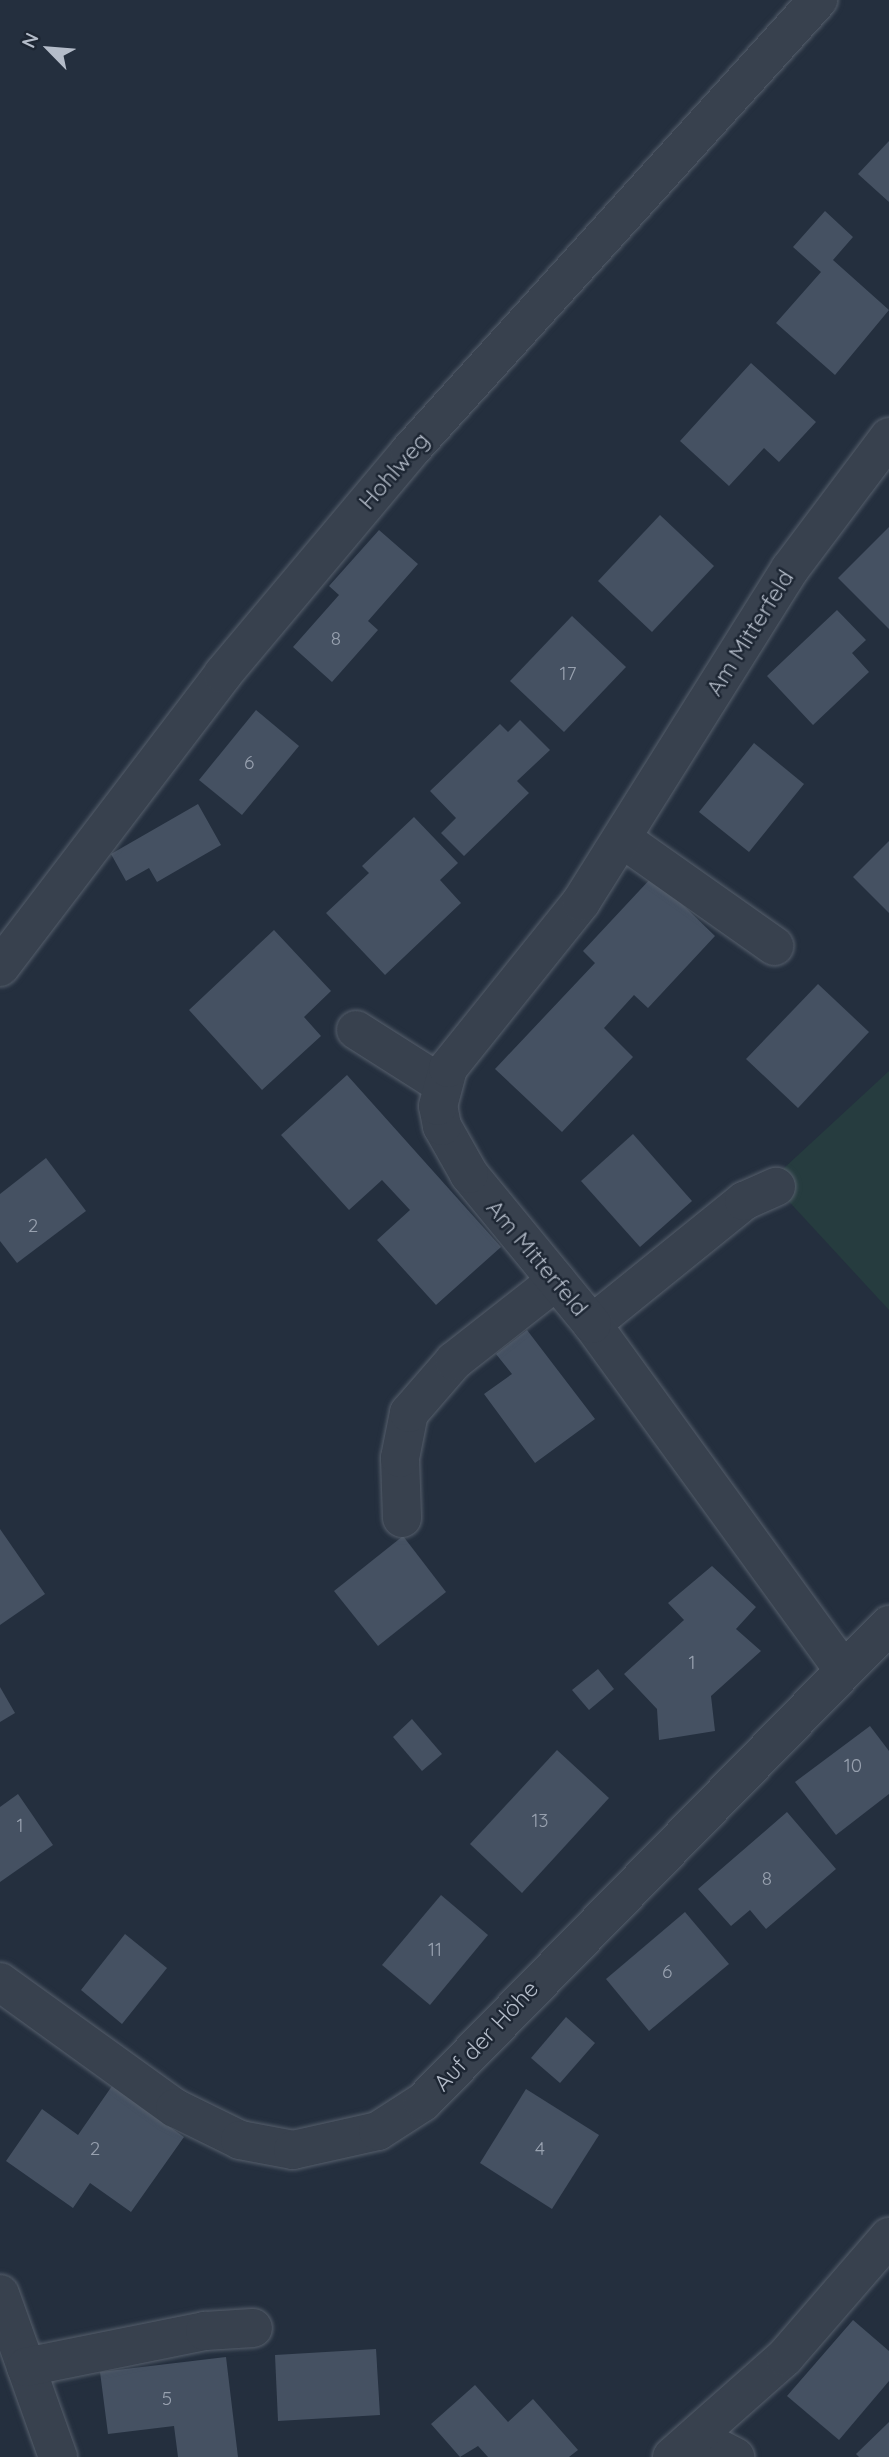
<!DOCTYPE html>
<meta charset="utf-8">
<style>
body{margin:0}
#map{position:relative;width:889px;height:2457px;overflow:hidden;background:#242f3e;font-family:Quicksand,sans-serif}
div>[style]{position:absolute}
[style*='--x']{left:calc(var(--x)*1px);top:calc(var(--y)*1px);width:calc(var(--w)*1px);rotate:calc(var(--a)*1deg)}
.green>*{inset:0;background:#263c3f}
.building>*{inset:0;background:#455162}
.roads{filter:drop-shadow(0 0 2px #565f6c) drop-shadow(0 0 2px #565f6c)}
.minor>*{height:38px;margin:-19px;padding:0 19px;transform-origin:19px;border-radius:19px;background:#38414e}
span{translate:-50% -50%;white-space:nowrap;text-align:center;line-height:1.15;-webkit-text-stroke:5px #1d2633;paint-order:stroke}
.number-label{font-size:19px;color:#98a1af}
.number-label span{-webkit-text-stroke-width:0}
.street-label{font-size:23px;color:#b4bcc9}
.north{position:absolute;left:14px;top:14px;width:70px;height:70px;-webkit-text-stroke:5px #1d2633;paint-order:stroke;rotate:295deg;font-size:19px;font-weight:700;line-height:28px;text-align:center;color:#b4bcc9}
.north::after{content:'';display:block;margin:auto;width:24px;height:32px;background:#b4bcc9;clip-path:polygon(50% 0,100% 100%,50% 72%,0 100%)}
</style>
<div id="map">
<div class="green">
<div style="clip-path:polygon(889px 1071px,889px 1310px,770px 1181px)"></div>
</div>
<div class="building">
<div style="clip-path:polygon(889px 141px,889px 202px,858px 174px)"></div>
<div style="clip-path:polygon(825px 211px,853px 237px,833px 260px,889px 310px,835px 375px,776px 323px,821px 272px,793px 247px)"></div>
<div style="clip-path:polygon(751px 363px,816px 422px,779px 462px,764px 448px,729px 486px,680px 441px)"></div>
<div style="clip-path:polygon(660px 515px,714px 566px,652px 632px,598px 581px)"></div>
<div style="clip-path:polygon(889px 527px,889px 629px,838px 578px)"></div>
<div style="clip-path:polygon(379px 530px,418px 564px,368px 621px,378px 630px,332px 682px,293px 647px,339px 595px,329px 586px)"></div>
<div style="clip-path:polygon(837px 610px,866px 640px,852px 653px,869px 672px,813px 725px,767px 676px)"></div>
<div style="clip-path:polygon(572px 616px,626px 667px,564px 732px,510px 681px)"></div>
<div style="clip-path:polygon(256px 710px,299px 746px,242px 815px,199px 780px)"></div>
<div style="clip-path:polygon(520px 720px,550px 750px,517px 781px,529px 793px,464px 856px,441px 833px,456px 818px,430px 791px,500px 724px,508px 732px)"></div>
<div style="clip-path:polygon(754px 743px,804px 784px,749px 852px,699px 812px)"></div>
<div style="clip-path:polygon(198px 804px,221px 845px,157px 882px,149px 868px,126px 881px,111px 854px)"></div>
<div style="clip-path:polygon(414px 817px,458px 863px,440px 880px,461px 903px,385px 975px,326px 913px,369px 873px,362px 866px)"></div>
<div style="clip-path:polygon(889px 841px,889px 913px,853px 877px)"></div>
<div style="clip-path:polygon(653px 876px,715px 936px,648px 1008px,634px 995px,604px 1028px,633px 1057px,562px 1132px,495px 1069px,595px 963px,583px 951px)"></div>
<div style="clip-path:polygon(274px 930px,331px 991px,304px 1017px,321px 1036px,262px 1090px,189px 1010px)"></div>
<div style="clip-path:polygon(818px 984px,869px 1032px,798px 1108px,746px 1059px)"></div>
<div style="clip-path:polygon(347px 1075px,501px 1247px,436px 1305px,377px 1240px,410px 1210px,382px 1180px,349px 1210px,281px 1135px)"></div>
<div style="clip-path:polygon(633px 1134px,692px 1201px,640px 1247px,581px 1181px)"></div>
<div style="clip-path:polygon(46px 1158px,86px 1211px,17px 1263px,0 1241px,0 1194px)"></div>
<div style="clip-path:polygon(527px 1330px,595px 1419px,535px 1463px,484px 1394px,512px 1374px,496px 1354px)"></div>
<div style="clip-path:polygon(0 1529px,45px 1594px,0 1625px)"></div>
<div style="clip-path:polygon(403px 1536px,446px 1592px,378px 1646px,334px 1591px)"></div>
<div style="clip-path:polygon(712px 1566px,756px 1607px,736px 1629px,761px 1651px,711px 1696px,715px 1731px,659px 1740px,657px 1709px,624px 1674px,684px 1620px,668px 1603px)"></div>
<div style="clip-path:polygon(598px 1669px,614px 1689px,589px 1710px,572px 1690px)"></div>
<div style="clip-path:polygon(0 1687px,15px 1713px,0 1722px)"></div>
<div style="clip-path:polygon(412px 1719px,442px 1754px,422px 1771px,393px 1737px)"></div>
<div style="clip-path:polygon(870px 1726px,889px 1751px,889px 1794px,836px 1835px,795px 1782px)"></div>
<div style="clip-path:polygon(557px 1750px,609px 1798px,522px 1893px,470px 1844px)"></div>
<div style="clip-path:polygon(18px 1794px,53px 1845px,0 1882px,0 1807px)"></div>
<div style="clip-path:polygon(787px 1812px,836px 1869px,766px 1929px,750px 1910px,731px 1926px,698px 1889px)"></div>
<div style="clip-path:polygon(441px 1895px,488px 1935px,430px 2005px,382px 1965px)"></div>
<div style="clip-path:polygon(685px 1912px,729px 1964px,649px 2031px,606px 1979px)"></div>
<div style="clip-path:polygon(125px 1934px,167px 1968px,122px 2024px,81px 1990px)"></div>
<div style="clip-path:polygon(566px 2017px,595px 2043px,560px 2083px,531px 2058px)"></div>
<div style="clip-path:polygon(112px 2086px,184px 2137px,131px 2212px,90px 2183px,73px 2208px,6px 2161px,42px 2109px,78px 2135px)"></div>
<div style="clip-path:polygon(526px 2089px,599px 2135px,552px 2209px,480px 2163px)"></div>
<div style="clip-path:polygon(853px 2320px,889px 2351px,889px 2381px,839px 2440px,787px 2396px)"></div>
<div style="clip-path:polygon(376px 2349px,380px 2415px,278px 2421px,275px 2355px)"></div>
<div style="clip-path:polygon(226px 2357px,238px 2457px,178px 2457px,174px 2426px,108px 2434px,100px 2372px)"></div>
<div style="clip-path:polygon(475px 2385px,508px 2422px,533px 2399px,578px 2450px,569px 2457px,488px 2457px,478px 2446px,460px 2457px,431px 2424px)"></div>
<div style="clip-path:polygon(889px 2422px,889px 2457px,859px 2457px,856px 2454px)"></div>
</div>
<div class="roads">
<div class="minor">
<div style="--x:624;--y:840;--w:184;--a:35.2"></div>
<div style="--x:0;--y:967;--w:368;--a:-52.7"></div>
<div style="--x:223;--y:674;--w:290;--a:-50"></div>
<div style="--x:409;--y:452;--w:610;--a:-47.86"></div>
<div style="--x:356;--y:1030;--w:101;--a:32.4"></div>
<div style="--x:592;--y:1324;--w:196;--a:-39"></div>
<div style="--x:744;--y:1201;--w:35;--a:-24"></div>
<div style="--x:402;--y:1518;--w:60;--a:-91.9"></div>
<div style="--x:400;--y:1458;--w:46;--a:-78.7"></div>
<div style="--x:409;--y:1413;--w:69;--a:-49.1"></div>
<div style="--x:454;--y:1361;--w:130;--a:-38.1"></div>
<div style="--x:842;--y:1668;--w:425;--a:-126"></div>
<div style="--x:592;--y:1324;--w:194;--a:-129.4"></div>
<div style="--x:469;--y:1174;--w:55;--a:-119.4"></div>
<div style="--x:442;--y:1126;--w:20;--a:-101"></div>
<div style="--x:438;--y:1106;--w:39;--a:-75"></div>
<div style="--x:448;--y:1068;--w:213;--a:-51.3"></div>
<div style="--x:581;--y:902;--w:393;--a:-57.9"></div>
<div style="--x:790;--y:569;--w:165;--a:-53.1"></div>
<div style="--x:0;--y:1982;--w:216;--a:35.8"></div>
<div style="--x:175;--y:2108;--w:72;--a:26.2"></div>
<div style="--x:240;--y:2140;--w:54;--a:10.7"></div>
<div style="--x:293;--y:2150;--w:87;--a:-12.6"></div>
<div style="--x:378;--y:2131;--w:54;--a:-32.8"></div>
<div style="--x:423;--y:2102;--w:667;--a:-45.67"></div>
<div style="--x:0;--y:2294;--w:173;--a:70.4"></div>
<div style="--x:26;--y:2367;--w:183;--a:-11.4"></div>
<div style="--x:205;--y:2331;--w:48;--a:-3.6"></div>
<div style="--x:698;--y:2438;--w:42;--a:27.2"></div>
<div style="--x:672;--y:2457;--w:151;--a:-41.5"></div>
<div style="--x:785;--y:2357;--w:159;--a:-49.1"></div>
</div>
</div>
<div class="number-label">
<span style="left:336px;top:639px">8</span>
<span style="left:568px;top:674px">17</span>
<span style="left:249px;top:763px">6</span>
<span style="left:33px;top:1226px">2</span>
<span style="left:692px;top:1663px">1</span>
<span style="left:853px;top:1766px">10</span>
<span style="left:540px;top:1821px">13</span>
<span style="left:20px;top:1826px">1</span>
<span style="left:767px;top:1879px">8</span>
<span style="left:435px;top:1950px">11</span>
<span style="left:667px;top:1972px">6</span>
<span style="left:95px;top:2149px">2</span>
<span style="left:540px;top:2149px">4</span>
<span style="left:167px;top:2399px">5</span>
</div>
<div class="street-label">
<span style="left:394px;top:471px;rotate:-49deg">Hohlweg</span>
<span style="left:750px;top:633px;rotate:-58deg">Am Mitterfeld</span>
<span style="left:537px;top:1258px;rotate:50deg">Am Mitterfeld</span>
<span style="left:486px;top:2036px;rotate:-47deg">Auf der Höhe</span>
</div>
<div class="north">N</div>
</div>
